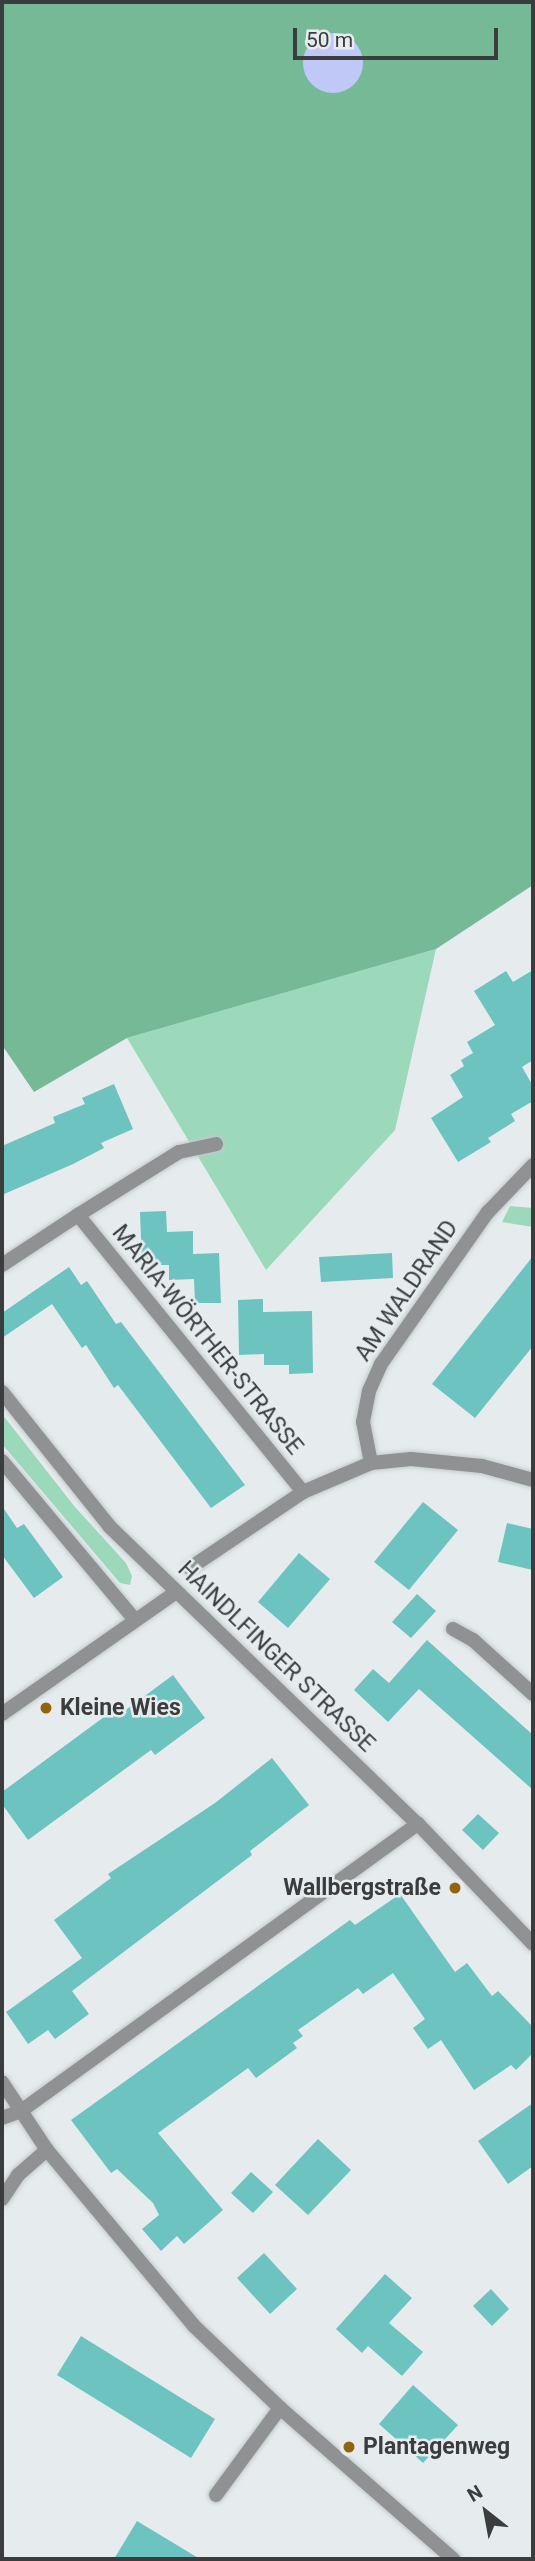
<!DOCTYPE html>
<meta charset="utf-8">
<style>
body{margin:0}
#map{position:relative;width:535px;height:2561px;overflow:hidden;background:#e6ecee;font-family:Roboto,sans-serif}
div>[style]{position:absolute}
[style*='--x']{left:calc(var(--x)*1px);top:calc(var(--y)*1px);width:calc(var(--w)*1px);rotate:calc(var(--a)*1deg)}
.green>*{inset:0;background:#9bd9ba}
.forest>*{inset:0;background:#75b997}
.water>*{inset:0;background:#c0c8f8}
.round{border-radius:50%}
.building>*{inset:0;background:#6cc3bf}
.roads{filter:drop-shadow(0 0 2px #c4c9cb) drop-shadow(0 0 2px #c4c9cb)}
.service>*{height:14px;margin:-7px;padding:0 7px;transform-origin:7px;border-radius:7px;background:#8f9192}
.minor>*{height:14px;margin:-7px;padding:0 7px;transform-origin:7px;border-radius:7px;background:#8f9192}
.tertiary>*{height:14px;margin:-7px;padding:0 7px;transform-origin:7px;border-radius:7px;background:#8f9192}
.dots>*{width:19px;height:19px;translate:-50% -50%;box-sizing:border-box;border:4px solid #e6ecee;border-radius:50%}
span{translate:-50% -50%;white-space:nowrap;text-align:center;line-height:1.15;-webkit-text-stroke:5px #e6ecee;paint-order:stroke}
.street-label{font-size:23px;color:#3a3c3d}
.poi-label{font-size:23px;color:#3a3c3d;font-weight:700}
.left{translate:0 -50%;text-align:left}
.right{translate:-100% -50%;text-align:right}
.frame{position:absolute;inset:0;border:4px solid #3a3c3d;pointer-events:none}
.north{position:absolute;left:451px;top:2477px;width:70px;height:70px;-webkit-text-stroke:5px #e6ecee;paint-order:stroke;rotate:329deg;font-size:19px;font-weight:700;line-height:28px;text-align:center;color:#3a3c3d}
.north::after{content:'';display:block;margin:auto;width:24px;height:32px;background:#3a3c3d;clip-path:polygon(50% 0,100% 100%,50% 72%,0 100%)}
.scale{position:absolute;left:293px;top:28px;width:205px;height:32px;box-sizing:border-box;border:4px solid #3a3c3d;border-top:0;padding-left:9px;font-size:21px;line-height:24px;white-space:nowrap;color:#3a3c3d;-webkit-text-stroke:5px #e6ecee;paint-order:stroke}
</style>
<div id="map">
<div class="green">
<div style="clip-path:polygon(436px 949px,395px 1130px,266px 1270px,127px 1038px)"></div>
<div style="clip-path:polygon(510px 1206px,533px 1208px,533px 1227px,502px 1222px)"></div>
<div style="clip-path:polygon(2px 1414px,75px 1507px,126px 1563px,132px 1576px,130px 1585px,120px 1583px,2px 1444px)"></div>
</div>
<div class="forest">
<div style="clip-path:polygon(2px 2px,533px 2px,533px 885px,436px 949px,127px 1038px,34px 1092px,2px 1045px)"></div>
</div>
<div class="water">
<div class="round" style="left:303px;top:33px;width:60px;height:60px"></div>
</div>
<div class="building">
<div style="clip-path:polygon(533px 970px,533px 1060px,522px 1067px,533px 1086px,533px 1101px,511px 1114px,515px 1121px,488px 1138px,491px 1142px,458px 1162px,431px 1118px,463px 1097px,450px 1075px,464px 1066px,461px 1060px,473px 1053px,467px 1042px,495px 1025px,474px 991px,506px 971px,513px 982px)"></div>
<div style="clip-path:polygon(114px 1084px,133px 1129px,101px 1143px,104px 1148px,73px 1164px,2px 1195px,2px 1146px,55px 1123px,53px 1117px,85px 1104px,82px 1098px)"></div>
<div style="clip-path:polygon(166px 1211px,167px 1232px,193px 1231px,193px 1254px,219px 1253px,221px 1303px,195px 1303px,194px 1279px,169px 1280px,169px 1265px,142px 1265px,140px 1212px)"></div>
<div style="clip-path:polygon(392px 1253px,393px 1278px,321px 1282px,319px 1257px)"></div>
<div style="clip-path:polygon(533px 1256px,533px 1346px,475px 1418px,432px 1384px)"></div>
<div style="clip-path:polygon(69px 1267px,81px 1285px,87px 1281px,116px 1324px,121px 1322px,245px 1485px,211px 1508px,118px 1385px,114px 1388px,86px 1345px,82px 1348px,52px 1304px,2px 1338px,2px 1313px)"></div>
<div style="clip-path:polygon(263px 1299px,263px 1312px,312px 1311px,313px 1373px,289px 1374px,289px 1365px,264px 1365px,264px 1354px,239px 1355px,238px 1300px)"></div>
<div style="clip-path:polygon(423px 1502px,458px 1530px,409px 1590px,374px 1562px)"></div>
<div style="clip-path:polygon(2px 1506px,17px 1528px,24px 1524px,63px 1577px,34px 1598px,2px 1555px)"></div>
<div style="clip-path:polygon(507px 1523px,533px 1529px,533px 1570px,498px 1562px)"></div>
<div style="clip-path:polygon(299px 1553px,330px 1579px,288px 1628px,258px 1602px)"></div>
<div style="clip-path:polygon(417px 1594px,436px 1611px,411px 1638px,392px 1622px)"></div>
<div style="clip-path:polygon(427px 1640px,533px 1735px,533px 1790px,419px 1689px,388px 1722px,354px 1690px,373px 1669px,389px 1683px)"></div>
<div style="clip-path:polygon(173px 1675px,205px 1718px,155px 1755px,151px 1750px,28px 1840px,2px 1804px,2px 1792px,119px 1706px,123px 1712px)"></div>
<div style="clip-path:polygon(272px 1758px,309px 1805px,250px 1851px,252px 1855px,72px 1991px,89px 2014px,55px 2039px,48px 2030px,28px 2044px,6px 2012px,82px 1958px,54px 1920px,111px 1878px,108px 1874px,215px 1803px)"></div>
<div style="clip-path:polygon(478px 1814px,499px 1833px,483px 1850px,462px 1830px)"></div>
<div style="clip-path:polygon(400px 1894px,455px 1972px,467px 1963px,492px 1996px,498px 1991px,533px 2027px,533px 2053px,516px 2070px,511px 2065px,474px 2090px,441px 2040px,428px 2049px,413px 2028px,425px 2019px,393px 1973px,363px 1994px,358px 1988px,298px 2030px,303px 2036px,293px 2043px,297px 2048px,256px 2078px,248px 2068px,158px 2133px,223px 2210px,184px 2244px,177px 2236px,161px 2251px,142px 2229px,159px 2215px,153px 2203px,117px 2169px,111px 2173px,71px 2120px,350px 1920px,355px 1925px)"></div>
<div style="clip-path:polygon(533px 2103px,533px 2166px,508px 2184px,478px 2141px)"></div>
<div style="clip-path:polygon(318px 2139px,351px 2170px,308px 2215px,275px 2185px)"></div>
<div style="clip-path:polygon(251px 2172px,273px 2192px,253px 2213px,231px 2193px)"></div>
<div style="clip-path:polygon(264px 2253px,297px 2289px,270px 2314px,237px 2278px)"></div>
<div style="clip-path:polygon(385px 2274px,412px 2298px,389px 2323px,423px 2352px,402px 2376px,368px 2346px,362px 2353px,336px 2329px)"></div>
<div style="clip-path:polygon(491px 2289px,509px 2309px,492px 2326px,473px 2306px)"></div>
<div style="clip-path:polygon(81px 2336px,215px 2419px,191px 2458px,57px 2375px)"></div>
<div style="clip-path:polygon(413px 2385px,458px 2425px,423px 2463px,379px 2424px)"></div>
<div style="clip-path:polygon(137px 2521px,200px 2559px,114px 2559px)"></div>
</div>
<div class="roads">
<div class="service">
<div style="--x:78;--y:1215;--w:119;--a:-32"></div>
<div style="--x:179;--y:1152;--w:38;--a:-12"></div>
<div style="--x:2;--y:1461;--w:207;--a:50.1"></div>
<div style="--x:216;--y:2495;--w:108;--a:-53.7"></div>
</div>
<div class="minor">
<div style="--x:2;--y:1265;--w:91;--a:-33.3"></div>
<div style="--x:78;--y:1215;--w:357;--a:50.9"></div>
<div style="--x:371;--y:1463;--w:42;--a:-101"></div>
<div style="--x:363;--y:1422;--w:32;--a:-79"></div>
<div style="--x:369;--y:1391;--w:30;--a:-66"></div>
<div style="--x:381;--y:1364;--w:186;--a:-54.9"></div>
<div style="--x:488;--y:1212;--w:65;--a:-46.2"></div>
<div style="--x:190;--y:1568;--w:136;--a:-33.9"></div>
<div style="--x:303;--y:1492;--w:74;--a:-23.1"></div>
<div style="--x:371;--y:1463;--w:40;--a:-5.7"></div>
<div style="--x:411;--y:1459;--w:71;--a:5.6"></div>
<div style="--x:482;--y:1466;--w:53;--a:15.4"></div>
<div style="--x:453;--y:1629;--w:23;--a:29"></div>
<div style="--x:473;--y:1640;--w:81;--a:42"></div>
<div style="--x:2;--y:1714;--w:211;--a:-35"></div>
<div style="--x:2;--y:2082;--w:82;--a:56.5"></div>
<div style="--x:47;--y:2150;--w:229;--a:50.1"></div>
<div style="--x:194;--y:2326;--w:119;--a:43.6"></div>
<div style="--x:280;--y:2408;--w:230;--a:41.1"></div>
<div style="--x:2;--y:2118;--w:20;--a:-20"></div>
<div style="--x:21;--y:2111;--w:490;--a:-35.9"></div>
<div style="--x:2;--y:2199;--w:29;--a:-56"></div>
<div style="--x:18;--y:2175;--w:38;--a:-41"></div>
</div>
<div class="tertiary">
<div style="--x:2;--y:1392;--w:173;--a:51.3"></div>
<div style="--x:110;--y:1527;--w:428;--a:44"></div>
<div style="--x:418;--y:1824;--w:166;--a:46.2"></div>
</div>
</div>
<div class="dots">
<div style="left:46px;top:1708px;background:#926410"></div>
<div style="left:455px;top:1888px;background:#926410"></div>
<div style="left:349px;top:2447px;background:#926410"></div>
</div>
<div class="street-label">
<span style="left:407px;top:1291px;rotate:-56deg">AM WALDRAND</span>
<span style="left:207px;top:1340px;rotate:51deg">MARIA-WÖRTHER-STRASSE</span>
<span style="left:276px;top:1657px;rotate:44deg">HAINDLFINGER STRASSE</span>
</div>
<div class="poi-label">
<span class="left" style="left:60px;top:1708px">Kleine Wies</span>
<span class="right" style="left:441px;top:1888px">Wallbergstraße</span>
<span class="left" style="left:363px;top:2447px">Plantagenweg</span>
</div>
<div class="frame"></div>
<div class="north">N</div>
<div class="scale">50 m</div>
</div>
